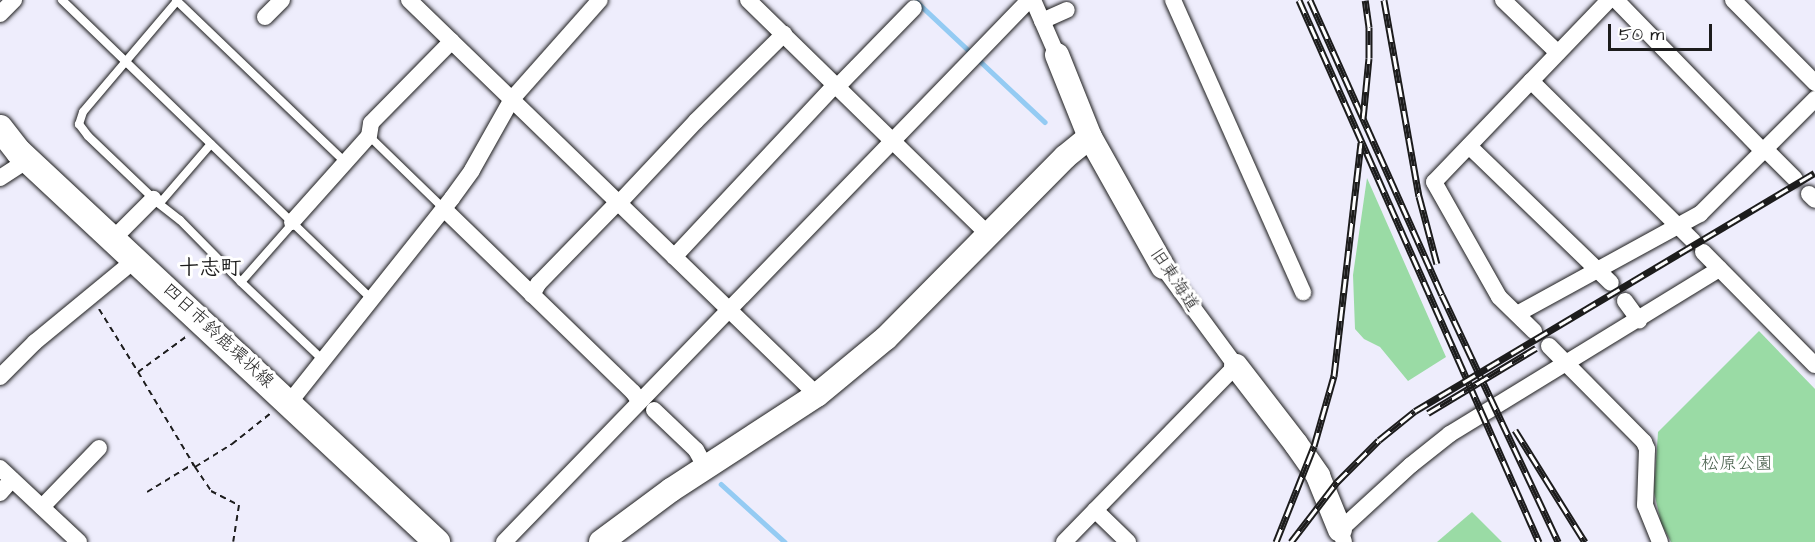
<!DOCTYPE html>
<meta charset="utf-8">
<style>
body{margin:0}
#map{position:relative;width:1815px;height:542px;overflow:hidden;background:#eeedfc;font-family:"Architects Daughter","Klee One",sans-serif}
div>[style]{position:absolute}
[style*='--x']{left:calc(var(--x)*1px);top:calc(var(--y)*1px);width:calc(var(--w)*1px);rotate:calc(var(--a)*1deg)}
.green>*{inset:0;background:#9adba5}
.stream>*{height:4.5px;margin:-2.25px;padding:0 2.25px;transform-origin:2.25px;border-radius:2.25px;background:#94cbf3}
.street-tunnel>*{height:16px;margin-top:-8px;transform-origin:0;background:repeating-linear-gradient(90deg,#c4c3cf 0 16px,transparent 0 24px)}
.path>*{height:2px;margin-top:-1px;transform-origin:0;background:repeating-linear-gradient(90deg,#1c1c1c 0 6px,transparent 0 10.5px)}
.roads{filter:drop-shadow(0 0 2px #1c1c1c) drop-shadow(0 0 2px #1c1c1c)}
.lane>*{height:8px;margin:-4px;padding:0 4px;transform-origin:4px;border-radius:4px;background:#fff}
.street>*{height:16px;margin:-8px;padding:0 8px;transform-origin:8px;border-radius:8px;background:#fff}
.secondary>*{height:24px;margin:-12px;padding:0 12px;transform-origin:12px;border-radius:12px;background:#fff}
.primary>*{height:26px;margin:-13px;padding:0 13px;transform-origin:13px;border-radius:13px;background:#fff}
.rail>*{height:7px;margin-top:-3.5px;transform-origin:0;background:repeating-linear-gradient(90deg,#fff 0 14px,#1c1c1c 0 28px);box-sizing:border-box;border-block:2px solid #1c1c1c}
span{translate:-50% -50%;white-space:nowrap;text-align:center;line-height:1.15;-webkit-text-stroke:6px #fff;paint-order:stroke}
.street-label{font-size:18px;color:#1c1c1c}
.park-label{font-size:18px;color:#485f4c}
.quarter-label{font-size:21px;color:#1c1c1c;font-weight:700}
.scale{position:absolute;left:1608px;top:24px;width:104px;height:27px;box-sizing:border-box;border:3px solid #1c1c1c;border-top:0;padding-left:8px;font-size:18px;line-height:21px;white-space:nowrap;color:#1c1c1c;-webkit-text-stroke:4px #fff;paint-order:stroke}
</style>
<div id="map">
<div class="green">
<div style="clip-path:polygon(1367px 178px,1446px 357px,1408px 381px,1380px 347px,1364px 339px,1355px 329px,1353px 275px)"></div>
<div style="clip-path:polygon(1759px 331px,1815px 389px,1815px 542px,1671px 542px,1661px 523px,1654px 492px,1658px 432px)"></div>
<div style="clip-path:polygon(1472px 512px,1502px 542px,1437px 542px)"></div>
</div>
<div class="stream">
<div style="--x:915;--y:0;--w:178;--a:43.2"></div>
<div style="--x:721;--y:484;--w:86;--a:42.2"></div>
</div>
<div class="street-tunnel">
<div style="--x:1611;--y:283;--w:23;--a:52"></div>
</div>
<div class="path">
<div style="--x:99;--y:309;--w:74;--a:58.2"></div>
<div style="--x:138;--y:372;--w:61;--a:-36.3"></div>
<div style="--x:138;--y:372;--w:111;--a:59"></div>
<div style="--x:195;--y:467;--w:44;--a:-31.9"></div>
<div style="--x:232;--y:444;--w:50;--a:-38.5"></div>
<div style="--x:195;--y:467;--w:29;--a:56"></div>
<div style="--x:211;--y:491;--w:31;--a:27"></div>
<div style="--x:239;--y:505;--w:37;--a:99"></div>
<div style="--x:147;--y:492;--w:54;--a:-31.3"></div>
</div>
<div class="roads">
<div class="lane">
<div style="--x:62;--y:0;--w:429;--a:44"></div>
<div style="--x:176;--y:0;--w:234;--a:43.8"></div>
<div style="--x:177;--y:1;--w:145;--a:130.3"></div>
<div style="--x:83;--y:112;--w:13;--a:108"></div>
<div style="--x:79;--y:124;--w:15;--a:53"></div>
<div style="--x:88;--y:136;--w:97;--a:43.7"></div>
<div style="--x:158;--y:203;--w:28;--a:38"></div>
<div style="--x:180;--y:220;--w:87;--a:45.5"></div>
<div style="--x:241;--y:282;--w:79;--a:-48.6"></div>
<div style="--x:369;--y:136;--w:105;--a:44.2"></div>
<div style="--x:160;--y:203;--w:78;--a:-49.2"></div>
<div style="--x:241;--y:282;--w:113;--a:43.6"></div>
</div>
<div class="street">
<div style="--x:409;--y:0;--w:568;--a:44.07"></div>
<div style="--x:748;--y:0;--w:337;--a:44.3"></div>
<div style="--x:1033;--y:0;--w:60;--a:66.4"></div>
<div style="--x:1173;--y:0;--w:320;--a:66"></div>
<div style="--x:1503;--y:0;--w:76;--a:43.9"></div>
<div style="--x:1609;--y:0;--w:112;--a:133.9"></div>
<div style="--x:1531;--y:81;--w:228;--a:44.6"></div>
<div style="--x:1616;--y:0;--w:211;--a:45.8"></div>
<div style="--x:1733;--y:0;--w:117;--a:45.3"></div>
<div style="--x:0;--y:14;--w:20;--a:-45"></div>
<div style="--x:265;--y:17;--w:24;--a:-45"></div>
<div style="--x:1042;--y:21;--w:27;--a:-24"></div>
<div style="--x:1531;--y:81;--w:140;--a:133.8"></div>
<div style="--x:1434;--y:182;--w:132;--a:60.5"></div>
<div style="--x:1499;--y:297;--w:49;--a:44.2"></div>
<div style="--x:837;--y:87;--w:110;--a:-45.7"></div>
<div style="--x:1469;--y:146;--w:197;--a:44"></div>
<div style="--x:1765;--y:149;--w:42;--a:45"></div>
<div style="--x:0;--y:178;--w:33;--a:-33"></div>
<div style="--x:1809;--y:194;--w:8;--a:45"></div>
<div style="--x:619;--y:203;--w:112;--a:-46.8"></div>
<div style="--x:696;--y:121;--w:124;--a:-44.7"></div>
<div style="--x:444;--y:209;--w:263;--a:44.1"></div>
<div style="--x:633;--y:392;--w:11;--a:56"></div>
<div style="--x:292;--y:222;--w:115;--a:-48.2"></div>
<div style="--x:369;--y:136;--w:13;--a:-81"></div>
<div style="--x:371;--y:123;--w:115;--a:-45.4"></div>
<div style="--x:113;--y:239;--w:57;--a:-45"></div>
<div style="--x:1703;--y:252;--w:159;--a:45.3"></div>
<div style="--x:674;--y:257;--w:236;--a:-46.9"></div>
<div style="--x:532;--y:295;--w:13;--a:-61"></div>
<div style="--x:538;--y:284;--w:115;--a:-45.7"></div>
<div style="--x:1625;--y:301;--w:24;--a:54"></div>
<div style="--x:1517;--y:314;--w:209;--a:-28.7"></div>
<div style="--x:1700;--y:214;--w:163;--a:-45"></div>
<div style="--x:1549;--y:346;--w:135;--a:45.3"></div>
<div style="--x:1644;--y:442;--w:8;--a:67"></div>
<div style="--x:1647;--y:449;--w:56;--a:92"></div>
<div style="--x:1645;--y:505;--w:40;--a:68"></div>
<div style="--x:0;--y:377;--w:49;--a:-45"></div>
<div style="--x:35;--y:342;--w:129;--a:-39.4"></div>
<div style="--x:289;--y:403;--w:262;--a:-51.5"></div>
<div style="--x:452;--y:198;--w:34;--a:-54"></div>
<div style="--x:472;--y:170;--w:81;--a:-60.6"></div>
<div style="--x:512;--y:99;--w:132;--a:-48.4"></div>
<div style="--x:654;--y:410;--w:58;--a:43.6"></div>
<div style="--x:696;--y:450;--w:21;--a:61"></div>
<div style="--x:0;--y:468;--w:108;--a:43.1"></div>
<div style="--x:0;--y:493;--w:18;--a:-49"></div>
<div style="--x:42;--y:507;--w:82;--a:-46"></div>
<div style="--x:1095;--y:510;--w:46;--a:44.1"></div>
<div style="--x:504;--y:542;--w:755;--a:-45.91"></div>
<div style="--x:1064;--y:542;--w:246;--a:-45.7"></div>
<div style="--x:1236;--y:366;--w:123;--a:-126.4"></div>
<div style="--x:1344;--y:542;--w:13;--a:-108"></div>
<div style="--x:1340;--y:530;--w:96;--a:-42.5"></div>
<div style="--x:1411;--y:465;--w:50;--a:-38.5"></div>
<div style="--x:1450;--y:434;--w:316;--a:-31.5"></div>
</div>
<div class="secondary">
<div style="--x:1057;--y:55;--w:88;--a:68.1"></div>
<div style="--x:1090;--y:137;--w:149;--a:60.7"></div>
<div style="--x:1236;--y:366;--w:98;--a:52.4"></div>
<div style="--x:1296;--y:444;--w:39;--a:55"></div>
<div style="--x:1318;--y:476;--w:58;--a:67.8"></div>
<div style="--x:601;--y:542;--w:87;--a:-36.6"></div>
<div style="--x:671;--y:490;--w:174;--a:-33.1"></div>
<div style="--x:817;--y:395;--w:89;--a:-39.6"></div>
<div style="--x:886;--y:338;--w:255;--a:-45.3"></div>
<div style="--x:1065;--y:157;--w:32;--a:-39"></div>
</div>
<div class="primary">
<div style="--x:0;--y:128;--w:31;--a:52"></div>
<div style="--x:19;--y:152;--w:572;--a:43.02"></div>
</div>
</div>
<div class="rail">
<div style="--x:1299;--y:0;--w:593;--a:66.12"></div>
<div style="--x:1310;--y:0;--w:323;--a:65.9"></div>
<div style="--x:1442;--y:295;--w:273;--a:64.8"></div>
<div style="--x:1384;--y:0;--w:199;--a:79.9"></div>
<div style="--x:1419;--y:196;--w:70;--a:75.2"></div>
<div style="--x:1363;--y:119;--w:61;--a:-84.4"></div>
<div style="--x:1369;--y:58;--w:31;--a:-90"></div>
<div style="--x:1369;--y:27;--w:27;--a:-98"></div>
<div style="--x:1428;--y:413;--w:126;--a:-31"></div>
<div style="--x:1515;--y:430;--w:132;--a:58"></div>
<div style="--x:1276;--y:542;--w:103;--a:-68.4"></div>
<div style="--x:1314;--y:446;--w:73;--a:-74.1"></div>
<div style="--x:1334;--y:376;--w:235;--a:-83.4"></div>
<div style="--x:1291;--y:542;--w:76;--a:-52.5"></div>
<div style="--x:1337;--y:482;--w:59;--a:-45"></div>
<div style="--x:1379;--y:440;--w:46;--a:-38.9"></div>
<div style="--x:1415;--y:411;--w:465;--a:-30.8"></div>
</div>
<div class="street-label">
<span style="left:1174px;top:280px;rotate:56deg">旧東海道</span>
<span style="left:218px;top:336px;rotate:43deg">四日市鈴鹿環状線</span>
</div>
<div class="park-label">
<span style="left:1737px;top:464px">松原公園</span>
</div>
<div class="quarter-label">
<span style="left:210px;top:268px">十志町</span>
</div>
<div class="scale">50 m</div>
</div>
